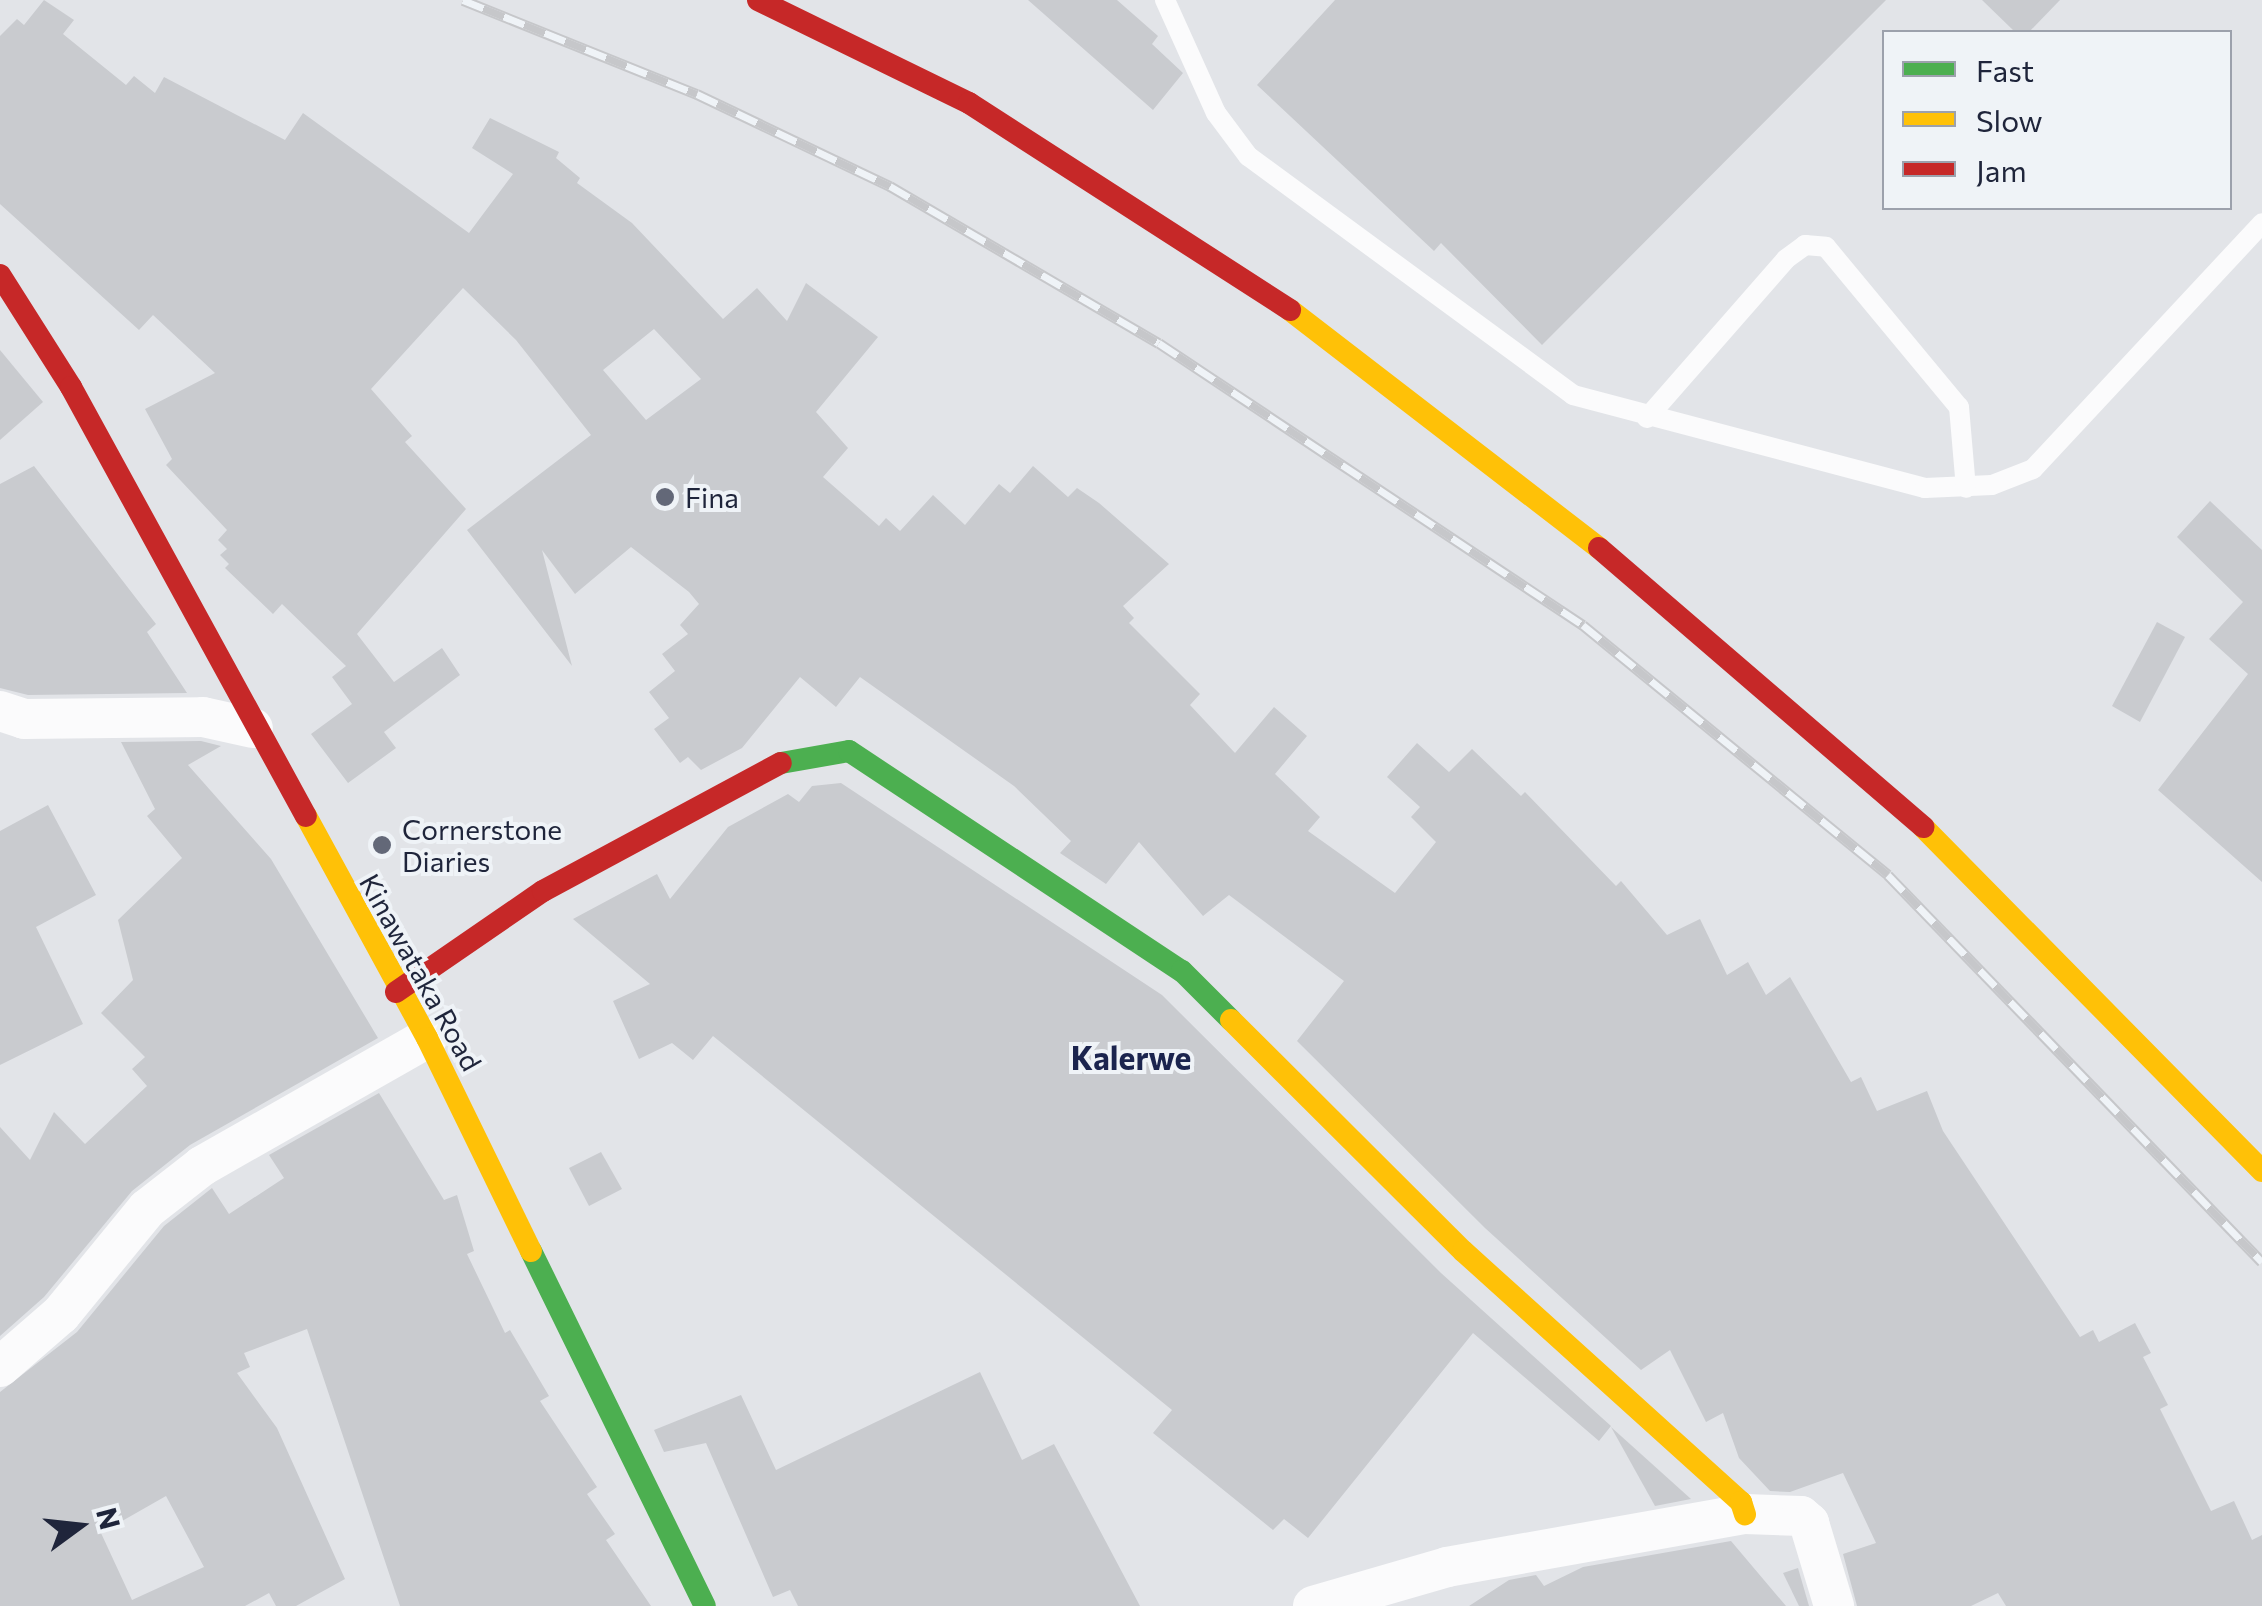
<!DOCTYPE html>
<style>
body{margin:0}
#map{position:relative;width:2262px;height:1606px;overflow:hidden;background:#e2e4e8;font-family:Commissioner,sans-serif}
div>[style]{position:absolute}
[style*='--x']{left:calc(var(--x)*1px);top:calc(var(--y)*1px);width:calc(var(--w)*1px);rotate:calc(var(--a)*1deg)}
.building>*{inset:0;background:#c9cbcf}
.lane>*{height:20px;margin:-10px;padding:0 10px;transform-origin:10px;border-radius:10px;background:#fbfbfc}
.street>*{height:40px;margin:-20px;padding:0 20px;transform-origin:20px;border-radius:20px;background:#fbfbfc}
.fast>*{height:22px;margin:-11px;padding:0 11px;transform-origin:11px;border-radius:11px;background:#4caf50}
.slow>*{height:22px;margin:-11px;padding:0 11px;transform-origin:11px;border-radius:11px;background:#ffc107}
.jam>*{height:22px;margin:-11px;padding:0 11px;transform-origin:11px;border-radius:11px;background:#c62828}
.rail>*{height:11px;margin-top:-5.5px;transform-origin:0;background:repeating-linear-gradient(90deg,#eff3f7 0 22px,#c6c7ca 0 44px);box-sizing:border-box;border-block:2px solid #c6c7ca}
.dots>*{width:28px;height:28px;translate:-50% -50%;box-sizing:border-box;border:5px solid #eff3f7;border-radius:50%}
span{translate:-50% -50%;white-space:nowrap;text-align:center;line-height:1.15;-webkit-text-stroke:8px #eff3f7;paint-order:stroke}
.poi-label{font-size:28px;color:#1f253b}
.left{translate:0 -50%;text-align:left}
.street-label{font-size:28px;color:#1f253b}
.quarter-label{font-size:32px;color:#1b244e;font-weight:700}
.legend{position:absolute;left:1882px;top:30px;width:350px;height:180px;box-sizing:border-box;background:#eff3f7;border:2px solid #9ca1ac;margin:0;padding:12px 18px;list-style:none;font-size:30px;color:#1f253b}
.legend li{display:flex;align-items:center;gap:20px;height:50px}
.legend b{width:50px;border:2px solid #9ca1ac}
.north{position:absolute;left:30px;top:1476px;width:100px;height:100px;-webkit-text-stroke:8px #eff3f7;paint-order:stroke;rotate:75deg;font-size:28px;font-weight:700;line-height:40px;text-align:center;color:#1f253b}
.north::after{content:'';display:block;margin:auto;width:35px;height:45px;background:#1f253b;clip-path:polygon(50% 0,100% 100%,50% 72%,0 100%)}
</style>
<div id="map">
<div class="building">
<div style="clip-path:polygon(evenodd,44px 0,74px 20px,63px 34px,126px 85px,134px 76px,155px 93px,164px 77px,285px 140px,303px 113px,469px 233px,513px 174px,472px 148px,490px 118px,559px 152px,556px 158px,580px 178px,577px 183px,632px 223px,723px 319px,757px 288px,787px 321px,806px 283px,878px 337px,816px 412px,848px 448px,823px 477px,879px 526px,886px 518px,900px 531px,933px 495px,965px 525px,999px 484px,1010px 493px,1033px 466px,1068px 497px,1077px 488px,1099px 503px,1169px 564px,1123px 606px,1134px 618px,1129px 623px,1200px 694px,1190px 705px,1235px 753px,1274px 707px,1307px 736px,1275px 774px,1320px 817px,1308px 831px,1395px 893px,1436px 842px,1411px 817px,1420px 807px,1387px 777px,1417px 743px,1449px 772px,1472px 749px,1521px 796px,1525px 792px,1616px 886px,1621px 881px,1667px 935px,1700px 919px,1727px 975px,1748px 962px,1766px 995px,1790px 977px,1851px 1082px,1861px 1077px,1877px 1111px,1927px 1091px,1943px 1131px,2080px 1337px,2093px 1330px,2099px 1342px,2135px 1323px,2151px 1353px,2143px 1357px,2168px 1405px,2160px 1409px,2211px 1511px,2234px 1501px,2252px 1540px,2262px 1535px,2262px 1606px,2006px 1606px,1998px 1593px,1971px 1606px,1857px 1606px,1843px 1554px,1876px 1543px,1843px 1473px,1790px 1492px,1770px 1491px,1739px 1458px,1723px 1413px,1706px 1422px,1670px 1350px,1641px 1370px,1485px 1228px,1297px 1041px,1344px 981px,1229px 895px,1203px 916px,1139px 842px,1106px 884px,1060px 853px,1071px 841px,1014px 786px,860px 677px,836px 707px,800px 677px,742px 748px,701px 770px,688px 757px,680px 763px,654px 729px,669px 718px,649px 692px,675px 671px,662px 654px,688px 634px,680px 625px,699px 604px,689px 592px,631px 547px,575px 594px,542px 550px,572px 666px,467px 530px,591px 435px,516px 340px,463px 288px,371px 389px,412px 436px,405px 442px,466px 509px,357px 634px,394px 682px,442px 648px,460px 675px,384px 732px,396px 748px,348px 783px,311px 734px,352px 704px,332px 677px,346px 666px,282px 604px,273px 614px,225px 568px,229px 564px,220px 555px,227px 549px,218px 540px,227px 530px,166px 465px,172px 459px,145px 409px,215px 373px,153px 315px,139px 330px,0 204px,0 36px,17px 19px,24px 25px,44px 0,654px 329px,701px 379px,646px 420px,603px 370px,654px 329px)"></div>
<div style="clip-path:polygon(1028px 0,1117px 0,1158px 36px,1152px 44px,1183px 73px,1153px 110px)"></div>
<div style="clip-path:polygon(1335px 0,1886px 0,1542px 345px,1441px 243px,1434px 251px,1257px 85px)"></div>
<div style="clip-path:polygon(1982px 0,2060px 0,2029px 32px,2015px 32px)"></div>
<div style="clip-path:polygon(0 350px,43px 402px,0 440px)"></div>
<div style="clip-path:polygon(34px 466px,156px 624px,147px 632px,187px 693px,28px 695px,0 688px,0 484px)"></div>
<div style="clip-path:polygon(2210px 501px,2262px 550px,2262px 882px,2158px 790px,2248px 674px,2209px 639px,2243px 602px,2177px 537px)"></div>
<div style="clip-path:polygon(2157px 622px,2185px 637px,2140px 722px,2112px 706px)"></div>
<div style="clip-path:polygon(201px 741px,221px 746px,188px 765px,271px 859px,378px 1038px,190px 1145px,132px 1191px,44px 1297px,0 1336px,0 1127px,30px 1160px,54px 1112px,85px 1144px,147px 1086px,132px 1069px,145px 1057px,101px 1013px,133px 980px,118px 920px,182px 858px,147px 816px,155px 809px,121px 742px)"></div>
<div style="clip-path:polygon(841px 783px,1162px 995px,1441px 1273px,1611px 1426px,1599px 1441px,1473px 1333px,1308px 1538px,1284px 1519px,1273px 1530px,1153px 1433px,1172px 1410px,713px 1036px,693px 1060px,672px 1043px,639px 1059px,613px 1001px,650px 984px,573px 919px,657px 874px,670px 899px,728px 827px,788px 794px,799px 802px,812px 786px)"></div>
<div style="clip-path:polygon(48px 805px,96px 895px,36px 927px,83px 1024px,0 1065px,0 831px)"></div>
<div style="clip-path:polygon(evenodd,379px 1093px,444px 1200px,457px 1195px,474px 1251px,467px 1254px,505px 1333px,510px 1330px,549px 1396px,540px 1401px,597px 1487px,587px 1494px,615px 1534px,606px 1540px,651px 1606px,400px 1606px,307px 1329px,244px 1353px,250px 1367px,237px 1373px,277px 1428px,345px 1579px,296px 1606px,276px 1606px,269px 1593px,245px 1606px,0 1606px,0 1392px,77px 1332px,164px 1226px,212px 1188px,229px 1214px,284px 1178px,269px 1155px,379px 1093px,166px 1496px,204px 1567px,132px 1600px,101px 1533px,166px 1496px)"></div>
<div style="clip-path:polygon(601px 1152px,622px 1189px,589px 1206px,569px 1168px)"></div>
<div style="clip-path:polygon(980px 1372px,1022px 1460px,1054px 1444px,1140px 1606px,798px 1606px,790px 1590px,773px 1597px,706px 1443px,664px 1452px,654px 1430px,741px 1395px,776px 1470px)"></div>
<div style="clip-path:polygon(1611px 1427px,1691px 1499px,1655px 1506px)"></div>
<div style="clip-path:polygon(1731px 1541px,1786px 1606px,1469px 1606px,1509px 1580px,1536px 1575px,1544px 1586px,1583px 1567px)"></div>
<div style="clip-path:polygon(1798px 1568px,1809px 1606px,1799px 1606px,1783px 1573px)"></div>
</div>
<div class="lane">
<div style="--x:1165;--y:0;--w:124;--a:65.7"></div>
<div style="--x:1216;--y:113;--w:54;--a:53.3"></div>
<div style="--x:1248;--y:156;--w:403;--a:36.3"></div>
<div style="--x:1573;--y:395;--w:364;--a:14.8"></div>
<div style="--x:1925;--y:488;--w:67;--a:-2.6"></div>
<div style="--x:1992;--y:485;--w:44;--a:-21.3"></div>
<div style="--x:2033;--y:469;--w:336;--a:-47"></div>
<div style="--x:1647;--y:418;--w:211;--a:-48.8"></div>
<div style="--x:1786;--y:259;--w:24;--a:-36"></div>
<div style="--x:1805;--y:245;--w:21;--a:5"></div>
<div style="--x:1826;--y:247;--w:208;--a:50.3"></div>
<div style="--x:1959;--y:407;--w:81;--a:85.1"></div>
</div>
<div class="street">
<div style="--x:0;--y:711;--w:25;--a:18"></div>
<div style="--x:24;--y:719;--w:179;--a:-0.6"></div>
<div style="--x:203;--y:717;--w:51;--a:12.4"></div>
<div style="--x:0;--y:1367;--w:81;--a:-41"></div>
<div style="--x:61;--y:1314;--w:136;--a:-50.7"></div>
<div style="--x:147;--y:1209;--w:70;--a:-38"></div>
<div style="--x:202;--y:1166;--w:259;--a:-29.6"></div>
<div style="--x:1313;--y:1606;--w:140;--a:-16.2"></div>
<div style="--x:1447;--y:1567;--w:303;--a:-10.1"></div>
<div style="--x:1745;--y:1514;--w:56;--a:2"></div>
<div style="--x:1801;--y:1516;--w:11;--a:41"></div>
<div style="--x:1809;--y:1523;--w:87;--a:73.2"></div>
</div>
<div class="fast">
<div style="--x:781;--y:763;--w:69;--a:-10"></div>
<div style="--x:849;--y:751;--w:399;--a:33.5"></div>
<div style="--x:1182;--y:971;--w:69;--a:45"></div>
<div style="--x:531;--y:1251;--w:395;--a:63.9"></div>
</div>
<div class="slow">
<div style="--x:1290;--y:310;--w:390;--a:37.6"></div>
<div style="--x:306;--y:816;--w:253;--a:61.4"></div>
<div style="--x:427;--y:1038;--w:237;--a:64"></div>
<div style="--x:1923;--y:827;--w:483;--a:45.4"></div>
<div style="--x:1231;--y:1020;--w:327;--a:44.9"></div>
<div style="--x:1463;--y:1251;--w:375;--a:42.1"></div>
<div style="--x:1741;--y:1502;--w:13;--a:72"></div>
</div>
<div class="jam">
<div style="--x:758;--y:0;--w:235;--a:26"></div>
<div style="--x:969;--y:103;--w:382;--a:32.8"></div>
<div style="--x:0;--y:275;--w:133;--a:57.6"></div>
<div style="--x:71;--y:387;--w:489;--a:61.3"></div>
<div style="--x:1599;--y:548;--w:428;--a:40.7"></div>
<div style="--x:396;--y:992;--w:178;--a:-34.5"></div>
<div style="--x:543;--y:891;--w:270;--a:-28.3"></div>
</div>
<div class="rail">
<div style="--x:463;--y:0;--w:252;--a:21.9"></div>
<div style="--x:697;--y:94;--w:214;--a:25.5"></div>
<div style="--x:890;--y:186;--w:311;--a:30.3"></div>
<div style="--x:1159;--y:343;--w:509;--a:33.63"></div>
<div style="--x:1583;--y:625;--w:394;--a:39.3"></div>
<div style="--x:1888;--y:875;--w:538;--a:45.98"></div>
</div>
<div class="dots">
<div style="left:665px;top:497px;background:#636878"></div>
<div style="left:382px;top:845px;background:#636878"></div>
</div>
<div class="poi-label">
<span class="left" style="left:685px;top:497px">Fina</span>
<span class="left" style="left:402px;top:845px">Cornerstone<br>Diaries</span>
</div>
<div class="street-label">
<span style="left:421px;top:972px;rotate:61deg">Kinawataka Road</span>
</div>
<div class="quarter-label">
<span style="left:1131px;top:1057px">Kalerwe</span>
</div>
<ul class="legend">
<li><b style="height:12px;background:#4caf50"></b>Fast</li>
<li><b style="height:12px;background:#ffc107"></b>Slow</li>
<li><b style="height:12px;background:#c62828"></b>Jam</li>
</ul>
<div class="north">N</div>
</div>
